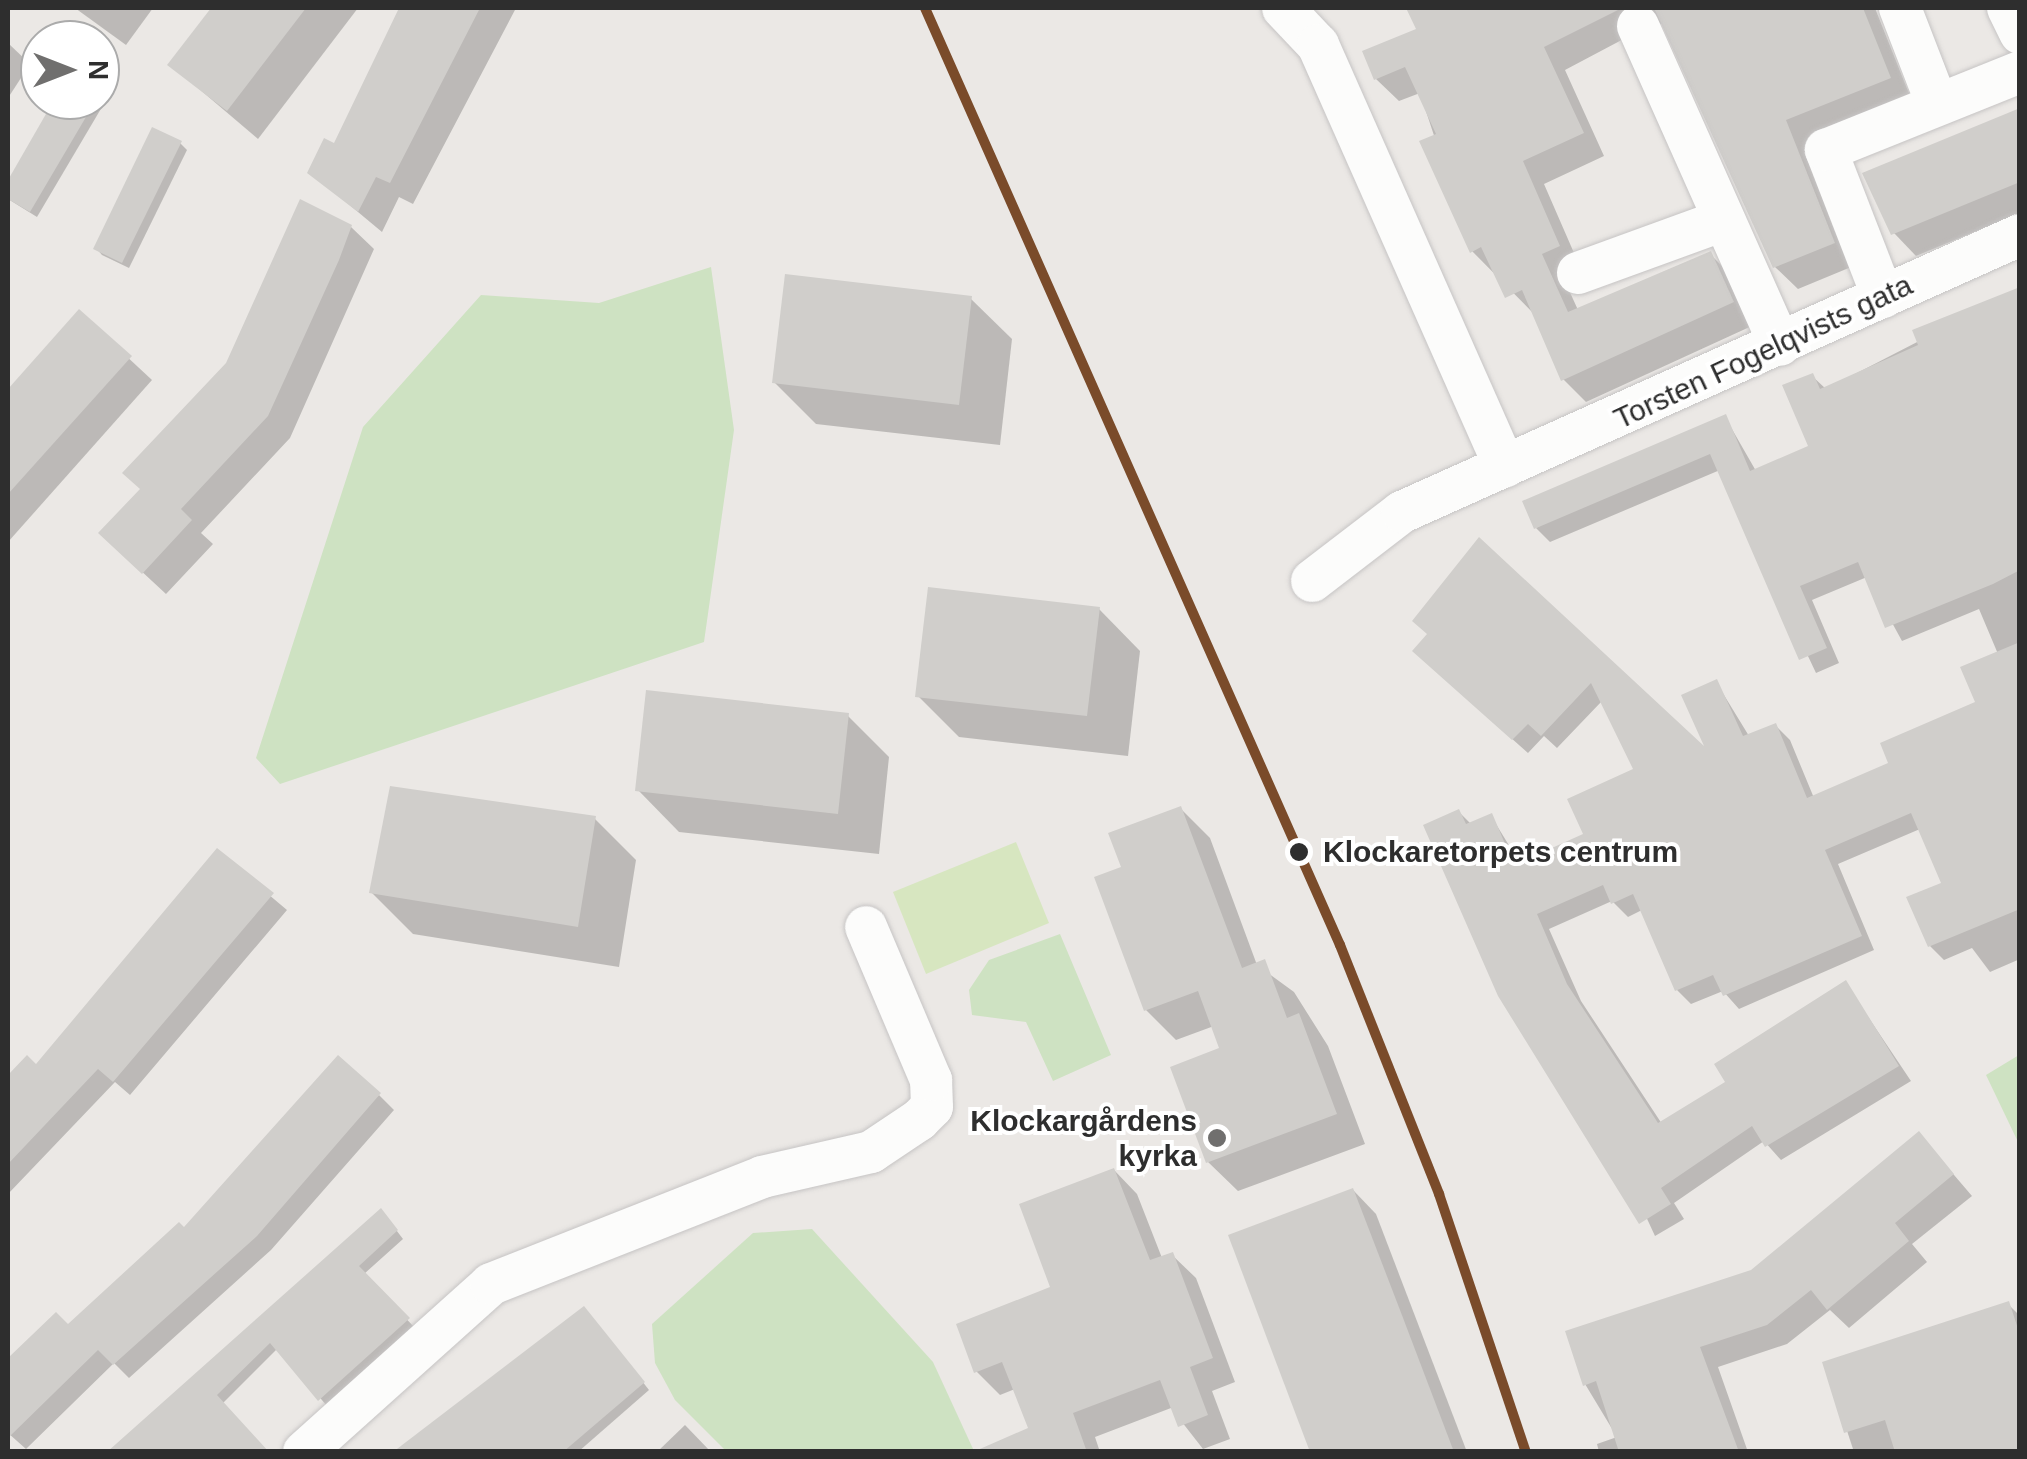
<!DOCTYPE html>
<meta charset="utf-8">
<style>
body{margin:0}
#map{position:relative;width:2027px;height:1459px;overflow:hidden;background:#ebe8e5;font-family:Arial,sans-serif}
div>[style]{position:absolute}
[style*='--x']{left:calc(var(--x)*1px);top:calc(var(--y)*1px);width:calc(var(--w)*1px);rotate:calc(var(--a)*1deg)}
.green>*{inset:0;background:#cee2c2}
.pitch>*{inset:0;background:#d7e6c0}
.shadow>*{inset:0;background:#0003}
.building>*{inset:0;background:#d0cecb}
.roads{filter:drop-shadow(0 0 2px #c6c4c4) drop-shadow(0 0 2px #c6c4c4)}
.minor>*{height:42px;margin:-21px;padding:0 21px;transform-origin:21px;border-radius:21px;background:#fcfcfb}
.tram-1>*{height:10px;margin:-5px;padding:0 5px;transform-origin:5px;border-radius:5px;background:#7a4b2a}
.dots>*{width:28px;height:28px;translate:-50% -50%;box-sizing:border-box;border:5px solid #fff;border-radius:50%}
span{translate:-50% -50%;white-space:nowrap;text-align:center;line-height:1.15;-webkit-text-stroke:8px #fff;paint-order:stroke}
.street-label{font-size:30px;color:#2e2e2e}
.stop-label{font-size:30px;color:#2e2e2e;font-weight:700}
.left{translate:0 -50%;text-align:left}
.poi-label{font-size:30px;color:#2e2e2e;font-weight:700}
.right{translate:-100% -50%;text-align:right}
.frame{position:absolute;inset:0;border:10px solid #2e2e2e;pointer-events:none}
.north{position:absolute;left:20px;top:20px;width:100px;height:100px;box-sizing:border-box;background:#fff;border:2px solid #ababab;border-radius:50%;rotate:90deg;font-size:28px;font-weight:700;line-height:40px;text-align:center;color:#2e2e2e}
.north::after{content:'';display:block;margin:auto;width:35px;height:45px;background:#706f6e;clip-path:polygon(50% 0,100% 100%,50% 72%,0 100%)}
</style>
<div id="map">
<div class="green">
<div style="clip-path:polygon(711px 267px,734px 430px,704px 642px,280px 784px,256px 758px,363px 427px,481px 295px,599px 303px)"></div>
<div style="clip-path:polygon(1060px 934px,1111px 1055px,1053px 1081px,1026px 1022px,972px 1015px,969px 990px,989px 960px)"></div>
<div style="clip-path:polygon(2019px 1055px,2019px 1144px,1986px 1075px)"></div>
<div style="clip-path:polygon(812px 1229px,933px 1362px,974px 1451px,726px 1451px,675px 1400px,655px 1363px,652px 1324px,753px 1233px)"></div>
</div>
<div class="pitch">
<div style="clip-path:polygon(1016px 842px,1049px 923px,926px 974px,893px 892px)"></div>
</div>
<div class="shadow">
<div style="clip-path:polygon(75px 8px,153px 8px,126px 45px)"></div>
<div style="clip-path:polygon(214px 8px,358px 8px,258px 139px,171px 65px)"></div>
<div style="clip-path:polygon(406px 8px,516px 8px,413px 204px,399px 197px,382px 232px,310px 172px,335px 146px)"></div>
<div style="clip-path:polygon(1410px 8px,1719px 8px,1725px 21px,1757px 8px,1875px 8px,1912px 101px,1807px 143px,1856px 265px,1798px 289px,1775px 267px,1667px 23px,1650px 25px,1565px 70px,1604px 156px,1544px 184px,1581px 269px,1563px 277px,1578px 310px,1710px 254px,1733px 277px,1754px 325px,1586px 402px,1563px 379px,1536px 316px,1472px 251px,1420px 93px,1399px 101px,1376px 79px,1419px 30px)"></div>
<div style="clip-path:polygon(8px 43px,30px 64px,8px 98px)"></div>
<div style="clip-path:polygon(57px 100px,102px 107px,37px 217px,8px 199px,8px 185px)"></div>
<div style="clip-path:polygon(2020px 111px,2020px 213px,1916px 256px,1894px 233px)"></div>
<div style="clip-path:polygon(180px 143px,187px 150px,129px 268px,102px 255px,96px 248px)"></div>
<div style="clip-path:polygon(351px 227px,374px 249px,290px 438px,201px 533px,213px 544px,166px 594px,124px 555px,142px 490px)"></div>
<div style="clip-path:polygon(2020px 289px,2020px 959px,1990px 972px,1972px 948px,1944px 960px,1930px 946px,1944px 884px,1920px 829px,1838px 864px,1874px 950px,1739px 1009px,1723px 991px,1691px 1004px,1677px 990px,1642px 910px,1628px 917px,1612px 901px,1549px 929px,1581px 1001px,1662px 1124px,1728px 1083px,1846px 984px,1911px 1081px,1781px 1160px,1764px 1141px,1674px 1203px,1684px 1219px,1655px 1236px,1459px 812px,1471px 824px,1491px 816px,1521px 865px,1586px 836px,1636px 771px,1602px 701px,1557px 748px,1544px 736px,1528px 753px,1429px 665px,1430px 635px,1479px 541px,1711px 756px,1716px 682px,1749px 736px,1775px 725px,1790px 740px,1814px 798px,1892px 764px,1978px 703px,1998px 654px,1979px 609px,1902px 641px,1867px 577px,1812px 600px,1839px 663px,1816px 673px,1720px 470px,1550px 542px,1536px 528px,1725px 417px,1756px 471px,1811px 447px,1812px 376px,1826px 389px)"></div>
<div style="clip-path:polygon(970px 298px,1012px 339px,1000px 445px,816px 424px,775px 383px)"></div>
<div style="clip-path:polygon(80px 313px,152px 380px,8px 542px,8px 393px)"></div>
<div style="clip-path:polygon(1099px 609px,1140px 651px,1128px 756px,959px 737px,918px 696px)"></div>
<div style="clip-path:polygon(847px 715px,889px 757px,879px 854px,679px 832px,638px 790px)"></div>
<div style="clip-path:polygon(1181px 809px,1210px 838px,1257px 965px,1294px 992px,1328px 1046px,1365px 1144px,1238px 1191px,1208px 1162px,1222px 1050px,1214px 1026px,1176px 1040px,1146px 1010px,1124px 868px)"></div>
<div style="clip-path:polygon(594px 818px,636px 860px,619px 967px,413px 934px,372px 893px)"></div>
<div style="clip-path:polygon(217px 851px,287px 910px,130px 1095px,115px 1082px,8px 1194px,8px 1079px,27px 1059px,36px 1067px)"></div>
<div style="clip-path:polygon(379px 1095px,394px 1110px,271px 1250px,129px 1378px,114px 1363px,26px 1449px,8px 1433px,8px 1361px,56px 1316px,68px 1327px,184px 1231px)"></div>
<div style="clip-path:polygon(1919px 1134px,1972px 1196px,1912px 1244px,1927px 1262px,1849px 1328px,1830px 1310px,1787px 1344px,1718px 1367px,1748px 1452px,1599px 1452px,1597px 1444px,1617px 1437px,1585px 1384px,1752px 1272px)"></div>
<div style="clip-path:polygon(1114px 1170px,1137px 1194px,1162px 1258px,1172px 1255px,1196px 1278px,1235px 1382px,1212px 1391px,1230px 1439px,1203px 1449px,1171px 1408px,1095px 1437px,1100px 1452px,1016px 1452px,1031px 1429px,1015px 1389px,1000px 1395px,976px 1371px,1053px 1289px)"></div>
<div style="clip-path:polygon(1353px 1190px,1376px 1214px,1467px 1452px,1313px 1452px)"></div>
<div style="clip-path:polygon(387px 1218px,403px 1239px,364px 1274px,414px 1327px,327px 1406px,278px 1348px,222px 1404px,110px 1452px)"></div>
<div style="clip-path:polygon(2008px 1304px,2020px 1316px,2020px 1444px,1854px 1452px,1825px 1364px)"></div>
<div style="clip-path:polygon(591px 1316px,649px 1390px,578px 1452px,422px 1452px)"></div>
<div style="clip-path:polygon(685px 1425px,711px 1452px,657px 1452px)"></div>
</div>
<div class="building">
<div style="clip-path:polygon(211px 8px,306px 8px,227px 111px,167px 65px)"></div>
<div style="clip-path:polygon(399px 8px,480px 8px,390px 183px,376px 177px,358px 212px,307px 173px,324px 138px,334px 143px)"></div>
<div style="clip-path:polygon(1406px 8px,1622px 8px,1544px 47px,1584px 133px,1523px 161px,1560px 246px,1542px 254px,1568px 312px,1711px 251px,1734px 302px,1561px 381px,1522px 290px,1505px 298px,1481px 247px,1470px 253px,1419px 141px,1436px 134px,1405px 67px,1374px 80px,1362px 51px,1416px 29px)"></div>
<div style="clip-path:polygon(1654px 8px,1863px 8px,1891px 78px,1786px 120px,1835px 243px,1773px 268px)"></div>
<div style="clip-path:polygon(54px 100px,96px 100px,30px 212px,8px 199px,8px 180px)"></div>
<div style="clip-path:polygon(2020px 108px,2020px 182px,1891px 235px,1862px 173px)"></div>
<div style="clip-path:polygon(152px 127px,182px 141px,122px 263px,93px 249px)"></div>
<div style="clip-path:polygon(300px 199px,352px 225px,339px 260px,268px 416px,181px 509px,192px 520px,142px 574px,98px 533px,140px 489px,122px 473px,226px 363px)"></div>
<div style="clip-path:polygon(785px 274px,972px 296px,959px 405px,772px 383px)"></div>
<div style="clip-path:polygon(2020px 287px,2020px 570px,1993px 584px,1885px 628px,1858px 562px,1800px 586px,1827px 648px,1799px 660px,1710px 454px,1534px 529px,1522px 501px,1726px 414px,1750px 471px,1808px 446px,1782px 385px,1813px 373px,1820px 389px,1918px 345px,1912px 330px)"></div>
<div style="clip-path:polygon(79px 309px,132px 356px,8px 494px,8px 389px)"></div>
<div style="clip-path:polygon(1479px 537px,1704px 746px,1681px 695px,1717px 679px,1743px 736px,1776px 723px,1807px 798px,1888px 763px,1880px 743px,1975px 702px,1960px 667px,2020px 642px,2020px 909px,1928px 947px,1906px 897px,1941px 883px,1911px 813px,1825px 850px,1862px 936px,1723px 996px,1713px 975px,1675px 991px,1633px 894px,1611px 904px,1603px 885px,1537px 914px,1567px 984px,1658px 1123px,1725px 1082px,1714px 1064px,1846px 980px,1899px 1066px,1765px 1147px,1752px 1126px,1661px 1188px,1671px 1204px,1639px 1224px,1498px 996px,1423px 825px,1459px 809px,1466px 824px,1492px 813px,1514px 865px,1583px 834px,1567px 799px,1633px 769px,1591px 683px,1541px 736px,1528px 724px,1512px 740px,1412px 651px,1427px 634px,1412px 621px)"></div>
<div style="clip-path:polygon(928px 587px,1100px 607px,1087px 716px,915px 697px)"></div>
<div style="clip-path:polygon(646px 690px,849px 713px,838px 814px,635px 791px)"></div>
<div style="clip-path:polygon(390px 786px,596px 816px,578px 927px,369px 893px)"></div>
<div style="clip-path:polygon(1181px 806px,1242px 968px,1265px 959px,1287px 1018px,1299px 1013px,1337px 1114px,1206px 1163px,1170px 1067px,1219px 1048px,1198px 991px,1144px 1011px,1094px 877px,1121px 867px,1108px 833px)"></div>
<div style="clip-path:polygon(217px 848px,274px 893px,113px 1082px,98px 1069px,8px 1164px,8px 1075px,27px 1055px,36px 1064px)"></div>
<div style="clip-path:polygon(338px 1055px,381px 1093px,257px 1236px,113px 1365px,98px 1350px,8px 1438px,8px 1358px,56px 1312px,68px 1324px,179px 1222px,184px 1227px)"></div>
<div style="clip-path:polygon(1919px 1131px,1954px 1174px,1895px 1223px,1909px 1241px,1827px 1310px,1811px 1290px,1767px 1325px,1700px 1347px,1739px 1452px,1619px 1452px,1596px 1381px,1583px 1386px,1565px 1331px,1751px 1270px)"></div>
<div style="clip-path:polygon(1114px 1168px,1150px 1260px,1173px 1252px,1213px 1358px,1190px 1367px,1208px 1415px,1178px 1427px,1160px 1380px,1073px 1413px,1087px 1452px,973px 1452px,1028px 1428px,1002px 1362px,974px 1373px,956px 1324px,1050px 1287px,1019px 1204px)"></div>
<div style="clip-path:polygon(1353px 1188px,1400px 1310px,1454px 1452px,1310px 1452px,1228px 1235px)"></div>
<div style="clip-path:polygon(381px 1208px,398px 1230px,359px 1266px,410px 1318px,318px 1401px,270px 1343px,217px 1395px,269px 1452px,107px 1452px)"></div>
<div style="clip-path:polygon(2009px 1301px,2020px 1335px,2020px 1452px,1895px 1452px,1885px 1420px,1844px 1433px,1822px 1362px)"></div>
<div style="clip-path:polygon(584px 1306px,645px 1382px,563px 1452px,393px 1452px)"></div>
</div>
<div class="roads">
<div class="minor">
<div style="--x:1283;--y:8;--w:51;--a:46.6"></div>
<div style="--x:1318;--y:45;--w:461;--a:66.1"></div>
<div style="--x:1900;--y:8;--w:103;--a:68.9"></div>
<div style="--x:2008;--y:8;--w:28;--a:64"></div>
<div style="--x:1638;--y:26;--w:349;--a:66"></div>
<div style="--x:1578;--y:273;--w:155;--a:-20"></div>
<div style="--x:1883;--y:297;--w:158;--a:-111.2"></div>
<div style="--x:1826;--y:150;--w:209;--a:-21.9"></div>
<div style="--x:1312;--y:581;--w:113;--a:-37.5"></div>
<div style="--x:1402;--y:512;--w:677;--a:-24.14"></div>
<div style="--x:304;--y:1452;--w:251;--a:-41.9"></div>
<div style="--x:491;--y:1284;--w:291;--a:-21.5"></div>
<div style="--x:762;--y:1177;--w:112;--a:-12.9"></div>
<div style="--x:871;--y:1152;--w:58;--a:-33.7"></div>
<div style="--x:919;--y:1120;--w:18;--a:-45"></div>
<div style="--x:932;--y:1107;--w:27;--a:-92"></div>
<div style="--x:931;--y:1080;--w:166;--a:-113"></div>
</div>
</div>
<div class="tram-1">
<div style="--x:925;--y:8;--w:1025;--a:66.11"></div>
<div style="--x:1340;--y:945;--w:268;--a:68.3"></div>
<div style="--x:1439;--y:1194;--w:272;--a:71.4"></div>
</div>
<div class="dots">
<div style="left:1299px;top:852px;background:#2e2e2e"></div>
<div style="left:1217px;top:1138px;background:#706f6e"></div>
</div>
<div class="street-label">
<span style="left:1763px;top:352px;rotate:-25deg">Torsten Fogelqvists gata</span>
</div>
<div class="stop-label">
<span class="left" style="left:1323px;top:852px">Klockaretorpets centrum</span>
</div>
<div class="poi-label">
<span class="right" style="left:1197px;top:1138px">Klockargårdens<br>kyrka</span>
</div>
<div class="frame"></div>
<div class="north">N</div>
</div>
